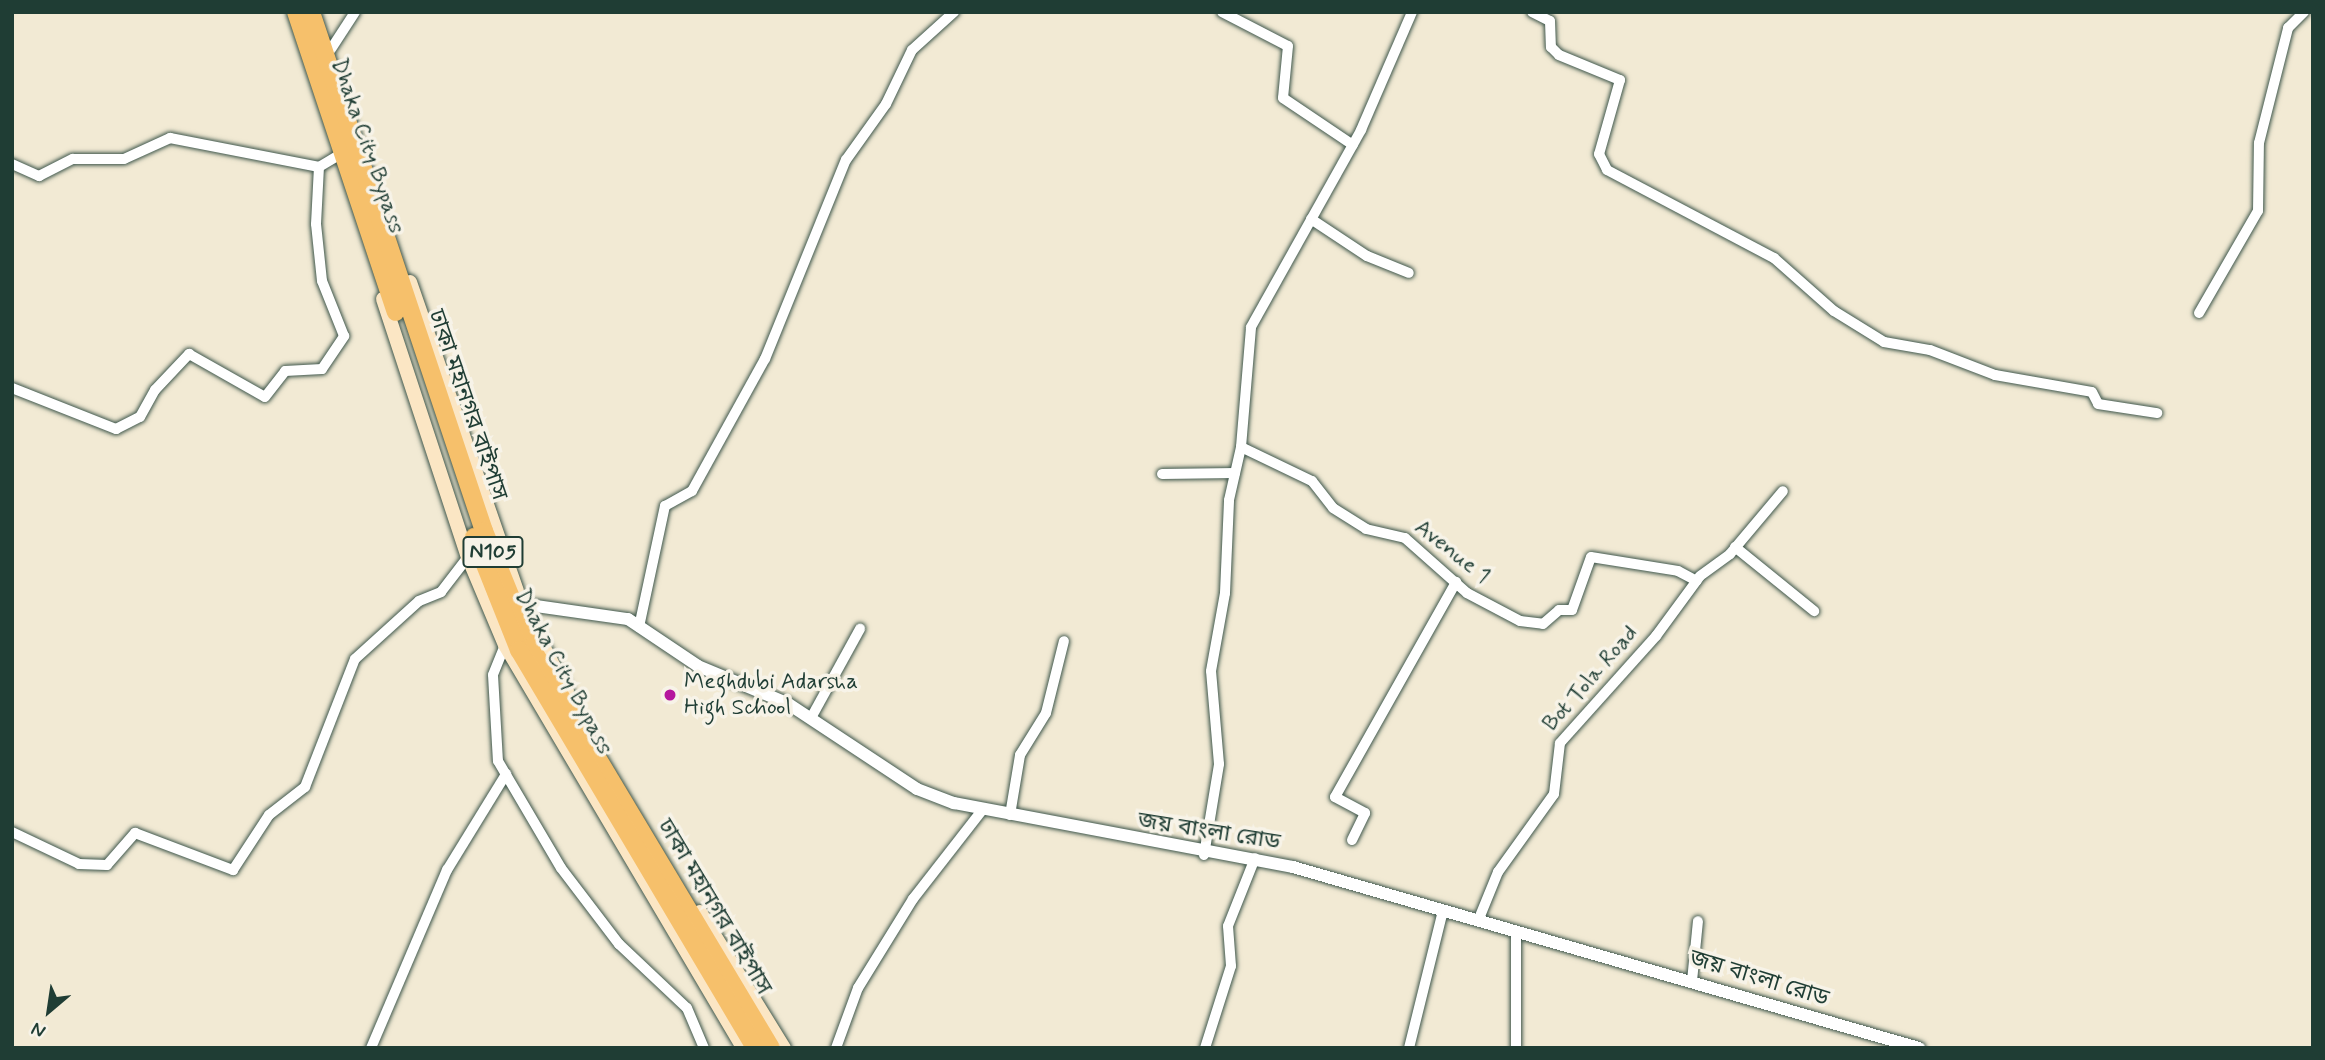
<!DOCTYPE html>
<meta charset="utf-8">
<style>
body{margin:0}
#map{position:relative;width:2325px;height:1060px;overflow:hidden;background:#f2ead4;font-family:Mynerve,"Noto Sans Bengali",sans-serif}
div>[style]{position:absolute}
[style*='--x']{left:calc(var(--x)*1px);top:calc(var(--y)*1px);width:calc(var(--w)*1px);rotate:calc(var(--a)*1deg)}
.roads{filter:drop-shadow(0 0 2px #3f574c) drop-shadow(0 0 2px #3f574c)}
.minor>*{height:10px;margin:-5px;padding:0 5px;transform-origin:5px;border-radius:5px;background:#fff}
.tertiary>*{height:12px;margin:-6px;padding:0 6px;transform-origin:6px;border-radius:6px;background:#fff}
.secondary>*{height:14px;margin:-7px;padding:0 7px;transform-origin:7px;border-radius:7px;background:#fbe6c4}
.trunk>*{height:18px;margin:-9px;padding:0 9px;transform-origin:9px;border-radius:9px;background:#f6c06b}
.dots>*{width:19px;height:19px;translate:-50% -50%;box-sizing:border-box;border:4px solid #f7f3e8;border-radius:50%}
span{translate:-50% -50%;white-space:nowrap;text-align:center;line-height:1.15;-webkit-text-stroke:7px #f7f3e8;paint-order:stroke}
.shield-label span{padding:2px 5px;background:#f7f3e8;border:2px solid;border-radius:5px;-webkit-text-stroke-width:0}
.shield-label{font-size:21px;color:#1f3d34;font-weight:700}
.street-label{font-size:23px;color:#1f3d34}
.poi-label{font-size:23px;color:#1f3d34}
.left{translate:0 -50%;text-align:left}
.frame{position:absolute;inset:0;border:14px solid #1f3d34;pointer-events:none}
.north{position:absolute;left:14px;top:976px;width:70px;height:70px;-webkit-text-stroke:5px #f7f3e8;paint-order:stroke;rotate:209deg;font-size:19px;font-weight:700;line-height:28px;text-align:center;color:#1f3d34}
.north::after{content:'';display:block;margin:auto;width:24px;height:32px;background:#1f3d34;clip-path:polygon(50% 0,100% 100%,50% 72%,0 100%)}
</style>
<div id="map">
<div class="roads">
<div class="minor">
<div style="--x:1222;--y:12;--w:74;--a:27.3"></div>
<div style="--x:1288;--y:46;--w:52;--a:95.5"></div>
<div style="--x:1283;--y:98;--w:84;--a:33.9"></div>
<div style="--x:1532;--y:12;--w:20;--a:27"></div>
<div style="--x:1550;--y:21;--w:26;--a:88"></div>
<div style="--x:1551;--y:47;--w:11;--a:45"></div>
<div style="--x:1559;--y:55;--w:66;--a:22.3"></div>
<div style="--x:1620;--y:80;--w:77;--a:105.8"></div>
<div style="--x:1599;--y:154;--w:18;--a:63"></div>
<div style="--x:1607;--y:170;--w:189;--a:27.8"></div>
<div style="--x:1774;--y:258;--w:80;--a:41.5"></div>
<div style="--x:1834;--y:311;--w:59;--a:31.8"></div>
<div style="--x:1884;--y:342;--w:47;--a:9.9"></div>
<div style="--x:1930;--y:350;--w:70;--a:21"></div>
<div style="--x:1995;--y:375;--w:98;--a:9.9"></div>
<div style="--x:2092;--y:392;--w:13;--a:63"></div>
<div style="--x:2098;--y:404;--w:60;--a:8.7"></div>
<div style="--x:331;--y:49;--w:44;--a:-57"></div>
<div style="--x:12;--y:164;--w:30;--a:24"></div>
<div style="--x:39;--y:176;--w:38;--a:-27"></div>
<div style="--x:73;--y:159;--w:51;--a:0"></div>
<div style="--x:124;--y:159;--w:51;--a:-24.5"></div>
<div style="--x:170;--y:138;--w:152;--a:11"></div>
<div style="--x:1311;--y:219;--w:67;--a:33.5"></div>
<div style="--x:1367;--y:256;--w:45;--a:22"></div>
<div style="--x:2199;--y:313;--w:118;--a:-60"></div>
<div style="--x:2258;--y:211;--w:68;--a:-89.2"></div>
<div style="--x:2259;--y:143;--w:119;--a:-75.8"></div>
<div style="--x:2288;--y:28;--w:23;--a:-45"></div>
<div style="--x:12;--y:388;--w:112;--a:21.5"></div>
<div style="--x:116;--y:429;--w:27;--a:-27"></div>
<div style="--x:140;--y:417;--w:31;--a:-61"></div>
<div style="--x:155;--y:390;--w:50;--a:-46.6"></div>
<div style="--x:189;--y:354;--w:87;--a:29.5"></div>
<div style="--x:265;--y:397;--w:33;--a:-52"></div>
<div style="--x:285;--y:371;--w:37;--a:-3"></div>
<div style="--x:322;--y:369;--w:40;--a:-56"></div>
<div style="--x:344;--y:336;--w:59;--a:-111.8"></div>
<div style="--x:322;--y:281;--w:57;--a:-96"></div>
<div style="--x:316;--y:224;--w:57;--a:-87"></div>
<div style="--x:319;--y:167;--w:21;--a:-31"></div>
<div style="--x:1241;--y:447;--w:79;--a:25.6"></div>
<div style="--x:1312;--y:481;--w:34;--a:52"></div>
<div style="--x:1333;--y:508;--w:39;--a:32"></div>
<div style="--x:1366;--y:529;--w:40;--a:13"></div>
<div style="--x:1405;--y:538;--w:83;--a:41.6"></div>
<div style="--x:1467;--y:593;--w:60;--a:27.8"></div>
<div style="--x:1520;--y:621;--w:23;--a:7"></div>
<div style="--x:1543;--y:624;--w:21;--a:-41"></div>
<div style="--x:1559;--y:610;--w:13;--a:0"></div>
<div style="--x:1572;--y:610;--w:56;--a:-70.3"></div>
<div style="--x:1591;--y:557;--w:88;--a:9.1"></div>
<div style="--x:1678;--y:571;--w:21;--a:28"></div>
<div style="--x:1162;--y:474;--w:73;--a:-0.8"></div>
<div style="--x:1735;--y:547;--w:102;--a:39"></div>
<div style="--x:639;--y:627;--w:124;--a:-77.9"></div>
<div style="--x:665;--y:506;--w:31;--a:-29"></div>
<div style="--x:692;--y:491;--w:151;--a:-61.1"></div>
<div style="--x:765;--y:359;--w:215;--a:-67.9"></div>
<div style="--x:846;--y:160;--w:69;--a:-54.5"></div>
<div style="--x:886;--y:104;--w:60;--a:-64.3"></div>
<div style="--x:912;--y:50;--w:57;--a:-42.1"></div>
<div style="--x:505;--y:645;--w:32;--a:112"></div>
<div style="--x:493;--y:675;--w:86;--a:86.7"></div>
<div style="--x:498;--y:761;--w:124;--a:59.5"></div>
<div style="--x:561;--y:868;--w:96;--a:52.7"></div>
<div style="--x:619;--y:944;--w:93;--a:43.3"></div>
<div style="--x:687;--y:1008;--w:43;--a:67"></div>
<div style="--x:811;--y:718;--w:102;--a:-61.2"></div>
<div style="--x:1010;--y:815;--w:61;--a:-80.5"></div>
<div style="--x:1020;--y:755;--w:49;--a:-58.2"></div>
<div style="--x:1046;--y:713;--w:74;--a:-76"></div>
<div style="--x:12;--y:832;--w:74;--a:25.5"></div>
<div style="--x:79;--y:864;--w:28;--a:2"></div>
<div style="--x:107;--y:865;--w:43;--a:-48.8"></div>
<div style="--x:135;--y:833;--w:105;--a:20.7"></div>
<div style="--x:233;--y:870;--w:66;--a:-56.8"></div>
<div style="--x:269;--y:815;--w:46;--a:-37.9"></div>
<div style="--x:305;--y:787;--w:137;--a:-68.7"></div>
<div style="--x:355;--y:659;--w:86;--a:-42.2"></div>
<div style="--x:419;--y:601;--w:24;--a:-22"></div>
<div style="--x:441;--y:592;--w:44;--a:-52.4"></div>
<div style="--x:1352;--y:840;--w:30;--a:-64"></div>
<div style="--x:1365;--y:813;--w:34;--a:-152"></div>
<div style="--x:1335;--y:797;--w:247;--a:-60.6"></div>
<div style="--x:1204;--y:855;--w:92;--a:-80.6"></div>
<div style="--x:1219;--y:764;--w:93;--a:-94.9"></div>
<div style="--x:1211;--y:671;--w:79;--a:-79.8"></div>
<div style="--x:1225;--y:593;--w:93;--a:-87.5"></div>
<div style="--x:1229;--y:500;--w:54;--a:-77.2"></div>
<div style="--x:1241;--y:447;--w:120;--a:-85.2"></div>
<div style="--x:1251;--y:327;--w:226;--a:-60.8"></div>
<div style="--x:1361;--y:130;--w:129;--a:-66.6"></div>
<div style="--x:1478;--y:921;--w:53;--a:-67.8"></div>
<div style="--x:1498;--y:872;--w:96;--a:-54.3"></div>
<div style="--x:1554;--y:794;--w:51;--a:-83.3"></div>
<div style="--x:1560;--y:743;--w:144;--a:-48.1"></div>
<div style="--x:1656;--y:636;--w:74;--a:-53.7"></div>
<div style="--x:1700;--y:576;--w:37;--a:-36"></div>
<div style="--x:1730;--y:554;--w:82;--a:-49.9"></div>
<div style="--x:1516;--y:933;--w:115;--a:90"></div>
<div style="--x:1692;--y:981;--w:60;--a:-84.3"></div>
<div style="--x:371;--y:1048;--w:194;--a:-66.9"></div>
<div style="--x:447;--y:870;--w:113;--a:-58.4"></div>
<div style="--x:836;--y:1048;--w:64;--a:-69.9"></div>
<div style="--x:858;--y:988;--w:105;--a:-58.3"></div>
<div style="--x:913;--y:899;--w:114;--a:-52.1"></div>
<div style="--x:1205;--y:1048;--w:86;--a:-72.4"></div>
<div style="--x:1231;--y:966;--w:40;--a:-94.3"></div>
<div style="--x:1228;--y:926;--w:73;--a:-68.3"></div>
<div style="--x:1409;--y:1048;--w:141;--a:-76.1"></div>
</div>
<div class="tertiary">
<div style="--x:522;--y:604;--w:107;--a:8.1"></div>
<div style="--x:628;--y:619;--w:84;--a:33.9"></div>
<div style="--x:698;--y:666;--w:96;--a:22.6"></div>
<div style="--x:787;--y:703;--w:156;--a:33.5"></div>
<div style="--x:917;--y:789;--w:40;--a:21"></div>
<div style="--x:954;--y:803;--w:345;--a:10.7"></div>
<div style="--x:1293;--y:867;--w:652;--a:16.13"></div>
</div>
<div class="secondary">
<div style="--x:410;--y:282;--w:327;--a:70.9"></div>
<div style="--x:383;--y:299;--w:272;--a:71.8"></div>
<div style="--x:468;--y:557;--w:95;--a:67.2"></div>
<div style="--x:505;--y:645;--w:468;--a:59.4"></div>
<div style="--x:527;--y:616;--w:85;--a:61.9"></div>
<div style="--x:700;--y:912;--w:160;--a:58.3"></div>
</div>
<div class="trunk">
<div style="--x:296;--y:12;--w:316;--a:71.6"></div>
<div style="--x:311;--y:12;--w:547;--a:71.57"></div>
<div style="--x:484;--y:531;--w:125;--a:67.9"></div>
<div style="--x:531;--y:647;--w:467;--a:59.1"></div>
<div style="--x:474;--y:537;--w:122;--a:68.3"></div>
<div style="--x:519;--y:650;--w:463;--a:59.3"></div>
</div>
</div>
<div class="dots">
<div style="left:670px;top:695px;background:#b5179e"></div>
</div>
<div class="shield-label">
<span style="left:493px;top:552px">N105</span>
</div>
<div class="street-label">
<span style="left:367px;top:146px;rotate:71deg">Dhaka City Bypass</span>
<span style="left:467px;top:405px;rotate:71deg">ঢাকা মহানগর বাইপাস</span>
<span style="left:1452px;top:552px;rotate:38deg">Avenue 1</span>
<span style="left:563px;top:672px;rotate:62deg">Dhaka City Bypass</span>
<span style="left:1591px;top:679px;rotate:-49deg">Bot Tola Road</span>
<span style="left:1209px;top:832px;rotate:9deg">জয় বাংলা রোড</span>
<span style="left:714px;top:907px;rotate:59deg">ঢাকা মহানগর বাইপাস</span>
<span style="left:1759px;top:979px;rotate:17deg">জয় বাংলা রোড</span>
</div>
<div class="poi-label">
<span class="left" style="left:684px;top:695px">Meghdubi Adarsha<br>High School</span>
</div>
<div class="frame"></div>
<div class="north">N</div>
</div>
